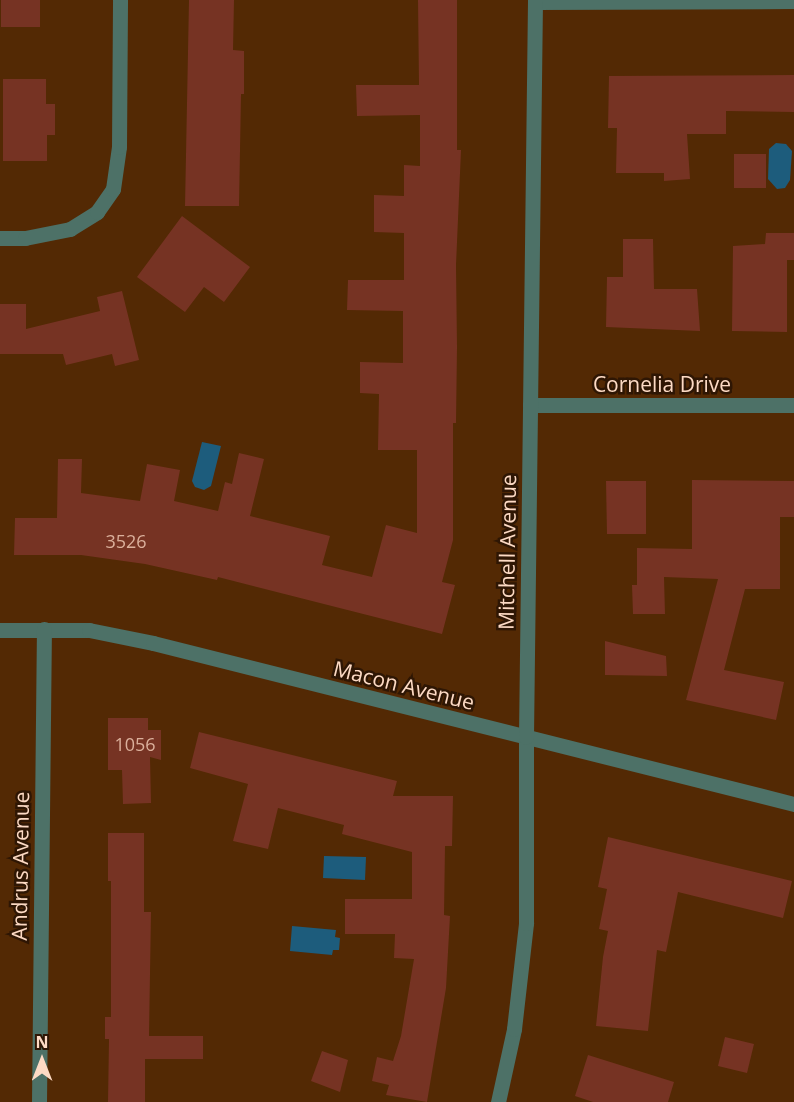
<!DOCTYPE html>
<style>
body{margin:0}
#map{position:relative;width:794px;height:1102px;overflow:hidden;background:#532904;font-family:"Open Sans",sans-serif}
div>[style]{position:absolute}
[style*='--x']{left:calc(var(--x)*1px);top:calc(var(--y)*1px);width:calc(var(--w)*1px);rotate:calc(var(--a)*1deg)}
.water>*{inset:0;background:#1d5c7c}
.building>*{inset:0;background:#763323}
.minor>*{height:15px;margin:-7.5px;padding:0 7.5px;transform-origin:7.5px;border-radius:7.5px;background:#4d7167}
span{translate:-50% -50%;white-space:nowrap;text-align:center;line-height:1.15;-webkit-text-stroke:5px #2e1604;paint-order:stroke}
.number-label{font-size:18px;color:#dbb09c}
.number-label span{-webkit-text-stroke-width:0}
.street-label{font-size:21px;color:#fddac4}
.north{position:absolute;left:12px;top:1030px;width:60px;height:60px;-webkit-text-stroke:4px #2e1604;paint-order:stroke;rotate:0deg;font-size:16px;font-weight:700;line-height:24px;text-align:center;color:#fddac4}
.north::after{content:'';display:block;margin:auto;width:21px;height:27px;background:#fddac4;clip-path:polygon(50% 0,100% 100%,50% 72%,0 100%)}
</style>
<div id="map">
<div class="water">
<div style="clip-path:polygon(776px 143px,786px 144px,792px 151px,790px 180px,785px 188px,777px 189px,768px 179px,769px 149px)"></div>
<div style="clip-path:polygon(202px 442px,221px 446px,211px 486px,204px 490px,195px 487px,192px 481px)"></div>
<div style="clip-path:polygon(324px 856px,366px 857px,365px 880px,323px 878px)"></div>
<div style="clip-path:polygon(292px 926px,336px 930px,335px 937px,340px 938px,339px 950px,333px 950px,332px 955px,290px 951px)"></div>
</div>
<div class="building">
<div style="clip-path:polygon(1px 0,40px 0,40px 27px,1px 27px)"></div>
<div style="clip-path:polygon(189px 0,234px 0,233px 50px,244px 51px,244px 94px,241px 94px,239px 206px,185px 206px)"></div>
<div style="clip-path:polygon(418px 0,457px 0,457px 150px,461px 150px,456px 265px,457px 347px,456px 423px,453px 423px,453px 540px,442px 582px,455px 585px,442px 634px,218px 577px,217px 580px,145px 564px,81px 555px,14px 555px,15px 518px,57px 518px,58px 459px,82px 459px,81px 493px,140px 501px,147px 464px,180px 470px,174px 501px,218px 511px,225px 482px,232px 484px,239px 453px,264px 459px,250px 516px,330px 536px,322px 565px,372px 577px,386px 525px,417px 533px,417px 450px,378px 450px,379px 394px,360px 393px,360px 362px,403px 363px,403px 311px,347px 310px,348px 280px,404px 280px,404px 233px,374px 232px,374px 195px,404px 196px,404px 165px,420px 166px,420px 115px,357px 116px,356px 85px,419px 85px)"></div>
<div style="clip-path:polygon(794px 75px,794px 112px,726px 111px,726px 134px,687px 134px,690px 179px,664px 181px,664px 173px,616px 173px,617px 128px,608px 128px,609px 76px)"></div>
<div style="clip-path:polygon(3px 79px,46px 79px,46px 104px,55px 104px,55px 135px,47px 135px,47px 161px,3px 161px)"></div>
<div style="clip-path:polygon(734px 154px,766px 154px,766px 188px,734px 188px)"></div>
<div style="clip-path:polygon(182px 216px,250px 267px,224px 302px,204px 287px,185px 312px,137px 277px)"></div>
<div style="clip-path:polygon(766px 233px,794px 233px,794px 260px,787px 260px,787px 332px,732px 331px,733px 246px,765px 244px)"></div>
<div style="clip-path:polygon(623px 239px,653px 239px,654px 289px,697px 289px,700px 331px,606px 327px,607px 277px,623px 277px)"></div>
<div style="clip-path:polygon(122px 291px,139px 360px,115px 366px,112px 354px,66px 365px,63px 354px,0 354px,0 304px,26px 304px,26px 329px,100px 311px,97px 297px)"></div>
<div style="clip-path:polygon(692px 480px,794px 481px,794px 517px,780px 517px,780px 589px,745px 589px,724px 670px,784px 682px,776px 720px,686px 700px,718px 579px,664px 577px,665px 614px,633px 614px,632px 585px,637px 585px,637px 548px,692px 549px)"></div>
<div style="clip-path:polygon(606px 481px,646px 481px,646px 534px,607px 534px)"></div>
<div style="clip-path:polygon(605px 641px,666px 656px,667px 676px,605px 675px)"></div>
<div style="clip-path:polygon(108px 718px,148px 718px,148px 730px,161px 730px,161px 760px,150px 757px,151px 803px,123px 804px,122px 770px,108px 770px)"></div>
<div style="clip-path:polygon(199px 732px,397px 781px,393px 796px,453px 796px,452px 846px,445px 846px,444px 915px,450px 916px,446px 988px,427px 1102px,386px 1095px,389px 1085px,372px 1081px,377px 1057px,393px 1061px,401px 1036px,414px 959px,394px 958px,395px 934px,345px 934px,345px 899px,412px 899px,412px 852px,342px 834px,344px 825px,278px 808px,268px 849px,233px 841px,248px 784px,190px 768px)"></div>
<div style="clip-path:polygon(108px 833px,144px 833px,144px 912px,151px 912px,149px 1036px,203px 1036px,203px 1059px,145px 1059px,145px 1102px,108px 1102px,109px 1039px,105px 1039px,105px 1017px,111px 1017px,111px 881px,108px 881px)"></div>
<div style="clip-path:polygon(608px 837px,792px 881px,783px 918px,678px 892px,666px 952px,657px 950px,648px 1031px,596px 1026px,603px 957px,608px 931px,599px 929px,607px 889px,598px 887px)"></div>
<div style="clip-path:polygon(725px 1037px,754px 1044px,747px 1073px,718px 1066px)"></div>
<div style="clip-path:polygon(322px 1051px,348px 1060px,340px 1092px,311px 1081px)"></div>
<div style="clip-path:polygon(588px 1055px,674px 1082px,668px 1102px,593px 1102px,575px 1096px)"></div>
</div>
<div class="minor">
<div style="--x:535;--y:2;--w:259;--a:-0.2"></div>
<div style="--x:0;--y:238;--w:25;--a:0"></div>
<div style="--x:25;--y:238;--w:46;--a:-11.3"></div>
<div style="--x:70;--y:229;--w:32;--a:-32"></div>
<div style="--x:97;--y:212;--w:28;--a:-55"></div>
<div style="--x:113;--y:189;--w:42;--a:-81.9"></div>
<div style="--x:119;--y:147;--w:147;--a:-89.6"></div>
<div style="--x:530;--y:405;--w:264;--a:0"></div>
<div style="--x:0;--y:630;--w:89;--a:0"></div>
<div style="--x:89;--y:630;--w:65;--a:11.5"></div>
<div style="--x:153;--y:643;--w:661;--a:14.1"></div>
<div style="--x:39;--y:1102;--w:473;--a:-89.4"></div>
<div style="--x:498;--y:1102;--w:75;--a:-77.6"></div>
<div style="--x:514;--y:1029;--w:107;--a:-83.5"></div>
<div style="--x:526;--y:923;--w:186;--a:-90"></div>
<div style="--x:526;--y:737;--w:737;--a:-89.3"></div>
</div>
<div class="number-label">
<span style="left:126px;top:541px">3526</span>
<span style="left:135px;top:744px">1056</span>
</div>
<div class="street-label">
<span style="left:662px;top:384px">Cornelia Drive</span>
<span style="left:507px;top:552px;rotate:-89deg">Mitchell Avenue</span>
<span style="left:404px;top:685px;rotate:14deg">Macon Avenue</span>
<span style="left:20px;top:866px;rotate:-89deg">Andrus Avenue</span>
</div>
<div class="north">N</div>
</div>
